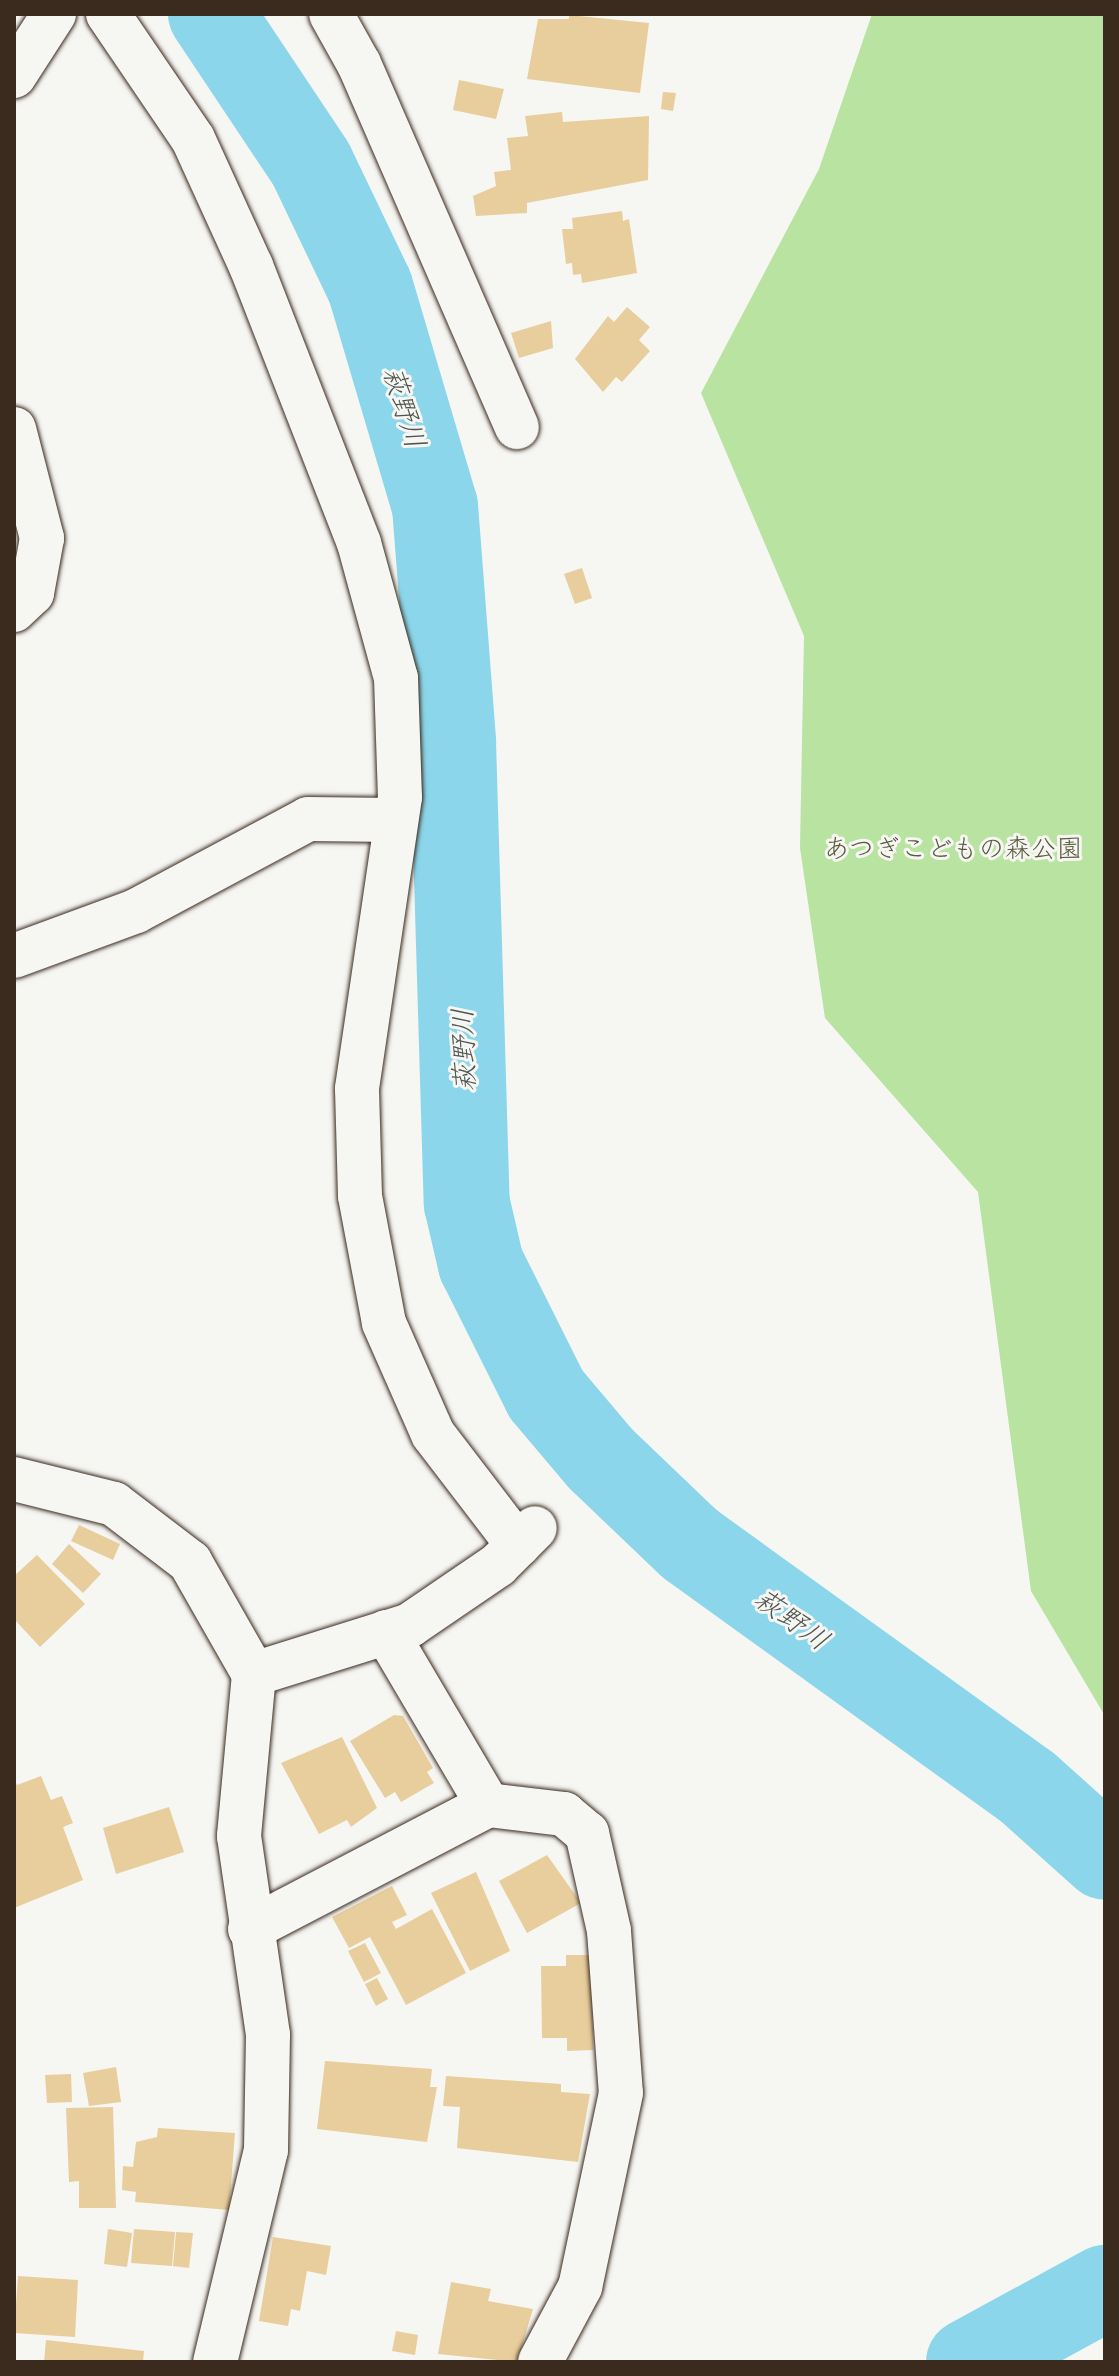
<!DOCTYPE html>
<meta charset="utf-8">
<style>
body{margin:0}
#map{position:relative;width:1119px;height:2376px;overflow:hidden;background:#f6f6f2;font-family:Mali,"Klee One",sans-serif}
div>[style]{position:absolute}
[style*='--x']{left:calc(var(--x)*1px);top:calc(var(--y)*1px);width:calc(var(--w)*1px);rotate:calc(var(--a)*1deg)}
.green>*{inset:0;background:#b8e3a0}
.river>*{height:86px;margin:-43px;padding:0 43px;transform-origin:43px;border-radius:43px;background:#8bd6eb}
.building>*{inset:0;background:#e8ce9d}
.roads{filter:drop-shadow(0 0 2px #3b2a1e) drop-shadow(0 0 2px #3b2a1e)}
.minor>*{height:44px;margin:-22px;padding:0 22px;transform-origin:22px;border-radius:22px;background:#f6f6f2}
span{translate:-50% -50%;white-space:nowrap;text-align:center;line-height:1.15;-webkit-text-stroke:6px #f6f6f2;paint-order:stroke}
.park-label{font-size:26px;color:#5a583e}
.water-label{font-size:28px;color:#4f5551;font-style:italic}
.frame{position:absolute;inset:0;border:16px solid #3b2a1e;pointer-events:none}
</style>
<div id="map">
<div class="green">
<div style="clip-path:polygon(872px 14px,1105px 14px,1105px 1716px,1031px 1591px,978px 1192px,825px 1018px,800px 848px,804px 636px,701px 393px,819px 169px)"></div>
</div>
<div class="river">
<div style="--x:211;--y:14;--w:180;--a:56.3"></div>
<div style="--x:311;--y:164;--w:136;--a:64.4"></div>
<div style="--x:370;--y:287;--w:228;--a:73.5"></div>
<div style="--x:435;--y:506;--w:237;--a:85.6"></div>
<div style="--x:453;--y:742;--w:462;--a:88.3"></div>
<div style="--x:467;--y:1204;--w:62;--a:76.9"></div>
<div style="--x:481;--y:1264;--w:145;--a:63.4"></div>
<div style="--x:546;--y:1394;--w:85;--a:49.8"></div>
<div style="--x:601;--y:1459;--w:123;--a:43.7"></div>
<div style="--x:690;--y:1544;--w:414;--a:35.8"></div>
<div style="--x:1026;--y:1786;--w:106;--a:41.9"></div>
<div style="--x:969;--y:2362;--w:155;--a:-28.6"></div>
</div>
<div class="building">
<div style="clip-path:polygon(569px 15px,649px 23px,640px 93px,527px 79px,538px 19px,569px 19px)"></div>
<div style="clip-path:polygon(459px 80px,504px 89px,496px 119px,453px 110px)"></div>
<div style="clip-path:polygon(663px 92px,676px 93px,673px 111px,661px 109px)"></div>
<div style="clip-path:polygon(562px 112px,563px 122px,649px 116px,648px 180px,527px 203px,527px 213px,476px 216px,473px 196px,496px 186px,494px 172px,511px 170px,507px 138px,528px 136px,525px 116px)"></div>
<div style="clip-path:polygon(622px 211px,623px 221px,629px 219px,637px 273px,582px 283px,581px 274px,573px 275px,572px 263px,566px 264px,562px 229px,573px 229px,572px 218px)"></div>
<div style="clip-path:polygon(627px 307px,650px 327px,639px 340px,650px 351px,622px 382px,616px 377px,603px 392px,575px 359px,608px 316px,614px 322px)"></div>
<div style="clip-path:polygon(551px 321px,553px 348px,519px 358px,511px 333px)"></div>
<div style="clip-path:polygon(582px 568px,592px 598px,575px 604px,564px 574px)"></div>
<div style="clip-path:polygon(79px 1525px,120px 1544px,113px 1560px,71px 1541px)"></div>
<div style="clip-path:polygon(69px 1544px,101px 1574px,83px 1593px,52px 1564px)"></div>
<div style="clip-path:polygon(37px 1555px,85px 1604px,40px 1647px,14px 1619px,14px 1576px)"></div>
<div style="clip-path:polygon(394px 1715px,403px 1716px,433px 1768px,427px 1772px,434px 1783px,401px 1802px,395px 1792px,385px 1798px,350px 1741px)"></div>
<div style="clip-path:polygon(342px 1737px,377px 1808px,351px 1827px,347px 1820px,319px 1834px,281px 1763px)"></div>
<div style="clip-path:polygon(41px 1776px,51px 1800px,62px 1796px,73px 1823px,63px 1827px,83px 1880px,14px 1908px,14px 1779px,17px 1785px)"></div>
<div style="clip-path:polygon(169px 1807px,184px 1852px,116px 1874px,103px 1828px)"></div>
<div style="clip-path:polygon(547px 1855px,581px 1903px,527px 1933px,499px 1881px)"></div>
<div style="clip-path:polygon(476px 1872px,510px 1951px,470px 1971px,431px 1893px)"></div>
<div style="clip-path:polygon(392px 1886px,407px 1915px,392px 1922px,396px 1929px,432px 1909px,466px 1973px,406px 2005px,370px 1937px,349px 1948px,332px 1917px)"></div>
<div style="clip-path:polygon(365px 1943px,381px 1973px,364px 1982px,348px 1951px)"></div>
<div style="clip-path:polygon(566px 1955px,592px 1955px,593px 2050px,567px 2051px,567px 2038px,542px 2038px,541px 1966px,566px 1966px)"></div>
<div style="clip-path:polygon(377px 1978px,388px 1999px,376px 2006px,365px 1984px)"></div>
<div style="clip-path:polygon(325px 2061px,432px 2069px,430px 2087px,437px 2087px,427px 2142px,317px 2129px)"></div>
<div style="clip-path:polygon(116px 2067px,121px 2102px,89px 2106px,83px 2073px)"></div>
<div style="clip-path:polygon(71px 2074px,72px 2102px,47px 2103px,45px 2075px)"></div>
<div style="clip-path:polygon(446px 2076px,561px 2084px,561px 2092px,590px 2094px,578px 2162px,457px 2148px,460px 2107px,443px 2106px)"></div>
<div style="clip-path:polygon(113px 2107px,116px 2208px,79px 2208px,79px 2181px,69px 2182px,66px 2108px)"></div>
<div style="clip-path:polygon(158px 2128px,235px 2133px,229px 2210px,135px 2202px,136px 2192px,122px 2190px,123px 2166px,133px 2167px,136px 2142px,157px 2137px)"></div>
<div style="clip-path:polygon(108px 2229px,132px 2233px,127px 2267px,104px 2264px)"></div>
<div style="clip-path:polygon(134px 2229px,175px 2232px,172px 2266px,131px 2263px)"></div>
<div style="clip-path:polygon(176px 2232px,193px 2233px,189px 2268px,173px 2266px)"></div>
<div style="clip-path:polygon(273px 2237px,331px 2246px,326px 2275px,307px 2271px,300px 2311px,291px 2309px,288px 2326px,259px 2321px)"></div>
<div style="clip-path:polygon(18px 2276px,78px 2280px,75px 2337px,14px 2333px)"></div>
<div style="clip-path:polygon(451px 2282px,491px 2289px,488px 2301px,533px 2309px,517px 2362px,438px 2354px)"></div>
<div style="clip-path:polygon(396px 2331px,418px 2335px,415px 2355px,392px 2351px)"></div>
<div style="clip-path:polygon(46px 2340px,144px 2351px,143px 2362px,44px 2362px)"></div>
</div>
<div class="roads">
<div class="minor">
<div style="--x:108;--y:14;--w:151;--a:55.8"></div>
<div style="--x:193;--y:139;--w:140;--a:65.5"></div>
<div style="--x:251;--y:266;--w:297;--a:68.7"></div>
<div style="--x:359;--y:543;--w:140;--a:74.7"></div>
<div style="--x:396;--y:678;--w:119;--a:88.1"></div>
<div style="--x:400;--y:797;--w:295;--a:98.4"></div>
<div style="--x:357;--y:1089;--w:107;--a:88.4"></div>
<div style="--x:360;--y:1196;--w:129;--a:79.3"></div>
<div style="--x:384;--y:1323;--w:121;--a:66.2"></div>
<div style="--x:433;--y:1434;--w:140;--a:52.6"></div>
<div style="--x:331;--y:14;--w:57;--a:60.8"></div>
<div style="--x:359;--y:64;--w:396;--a:66.5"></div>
<div style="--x:14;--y:76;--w:74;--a:-57.2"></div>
<div style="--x:14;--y:429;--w:113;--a:75.6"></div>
<div style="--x:42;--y:538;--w:56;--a:100.3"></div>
<div style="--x:32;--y:593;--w:25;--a:137"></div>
<div style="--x:14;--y:956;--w:130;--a:-20.2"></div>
<div style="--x:136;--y:911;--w:195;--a:-28.1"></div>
<div style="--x:308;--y:819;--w:88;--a:0.7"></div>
<div style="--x:14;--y:1479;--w:103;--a:14"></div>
<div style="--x:114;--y:1504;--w:96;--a:37.3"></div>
<div style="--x:190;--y:1562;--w:129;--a:60.3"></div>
<div style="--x:254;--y:1674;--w:163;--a:95.3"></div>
<div style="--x:239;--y:1836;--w:201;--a:81.7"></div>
<div style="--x:268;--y:2035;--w:115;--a:91"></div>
<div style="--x:266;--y:2150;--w:218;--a:103.5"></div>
<div style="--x:386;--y:1632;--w:201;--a:59.5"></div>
<div style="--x:254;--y:1674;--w:164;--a:-17.4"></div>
<div style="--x:410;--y:1625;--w:107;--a:-34.3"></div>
<div style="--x:498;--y:1565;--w:52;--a:-45"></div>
<div style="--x:250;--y:1929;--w:268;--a:-27.5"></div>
<div style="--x:488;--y:1805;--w:77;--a:6.8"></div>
<div style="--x:564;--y:1814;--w:30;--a:40"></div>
<div style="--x:587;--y:1833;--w:100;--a:77.3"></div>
<div style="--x:609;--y:1931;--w:162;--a:85.8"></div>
<div style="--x:621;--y:2093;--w:198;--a:101.9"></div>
<div style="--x:580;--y:2287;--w:85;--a:118.1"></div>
</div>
</div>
<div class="park-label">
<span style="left:953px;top:848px">あつぎこどもの森公園</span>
</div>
<div class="water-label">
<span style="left:406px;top:407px;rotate:73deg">萩野川</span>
<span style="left:462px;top:1050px;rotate:-92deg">萩野川</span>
<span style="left:793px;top:1618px;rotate:36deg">萩野川</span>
</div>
<div class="frame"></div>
</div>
